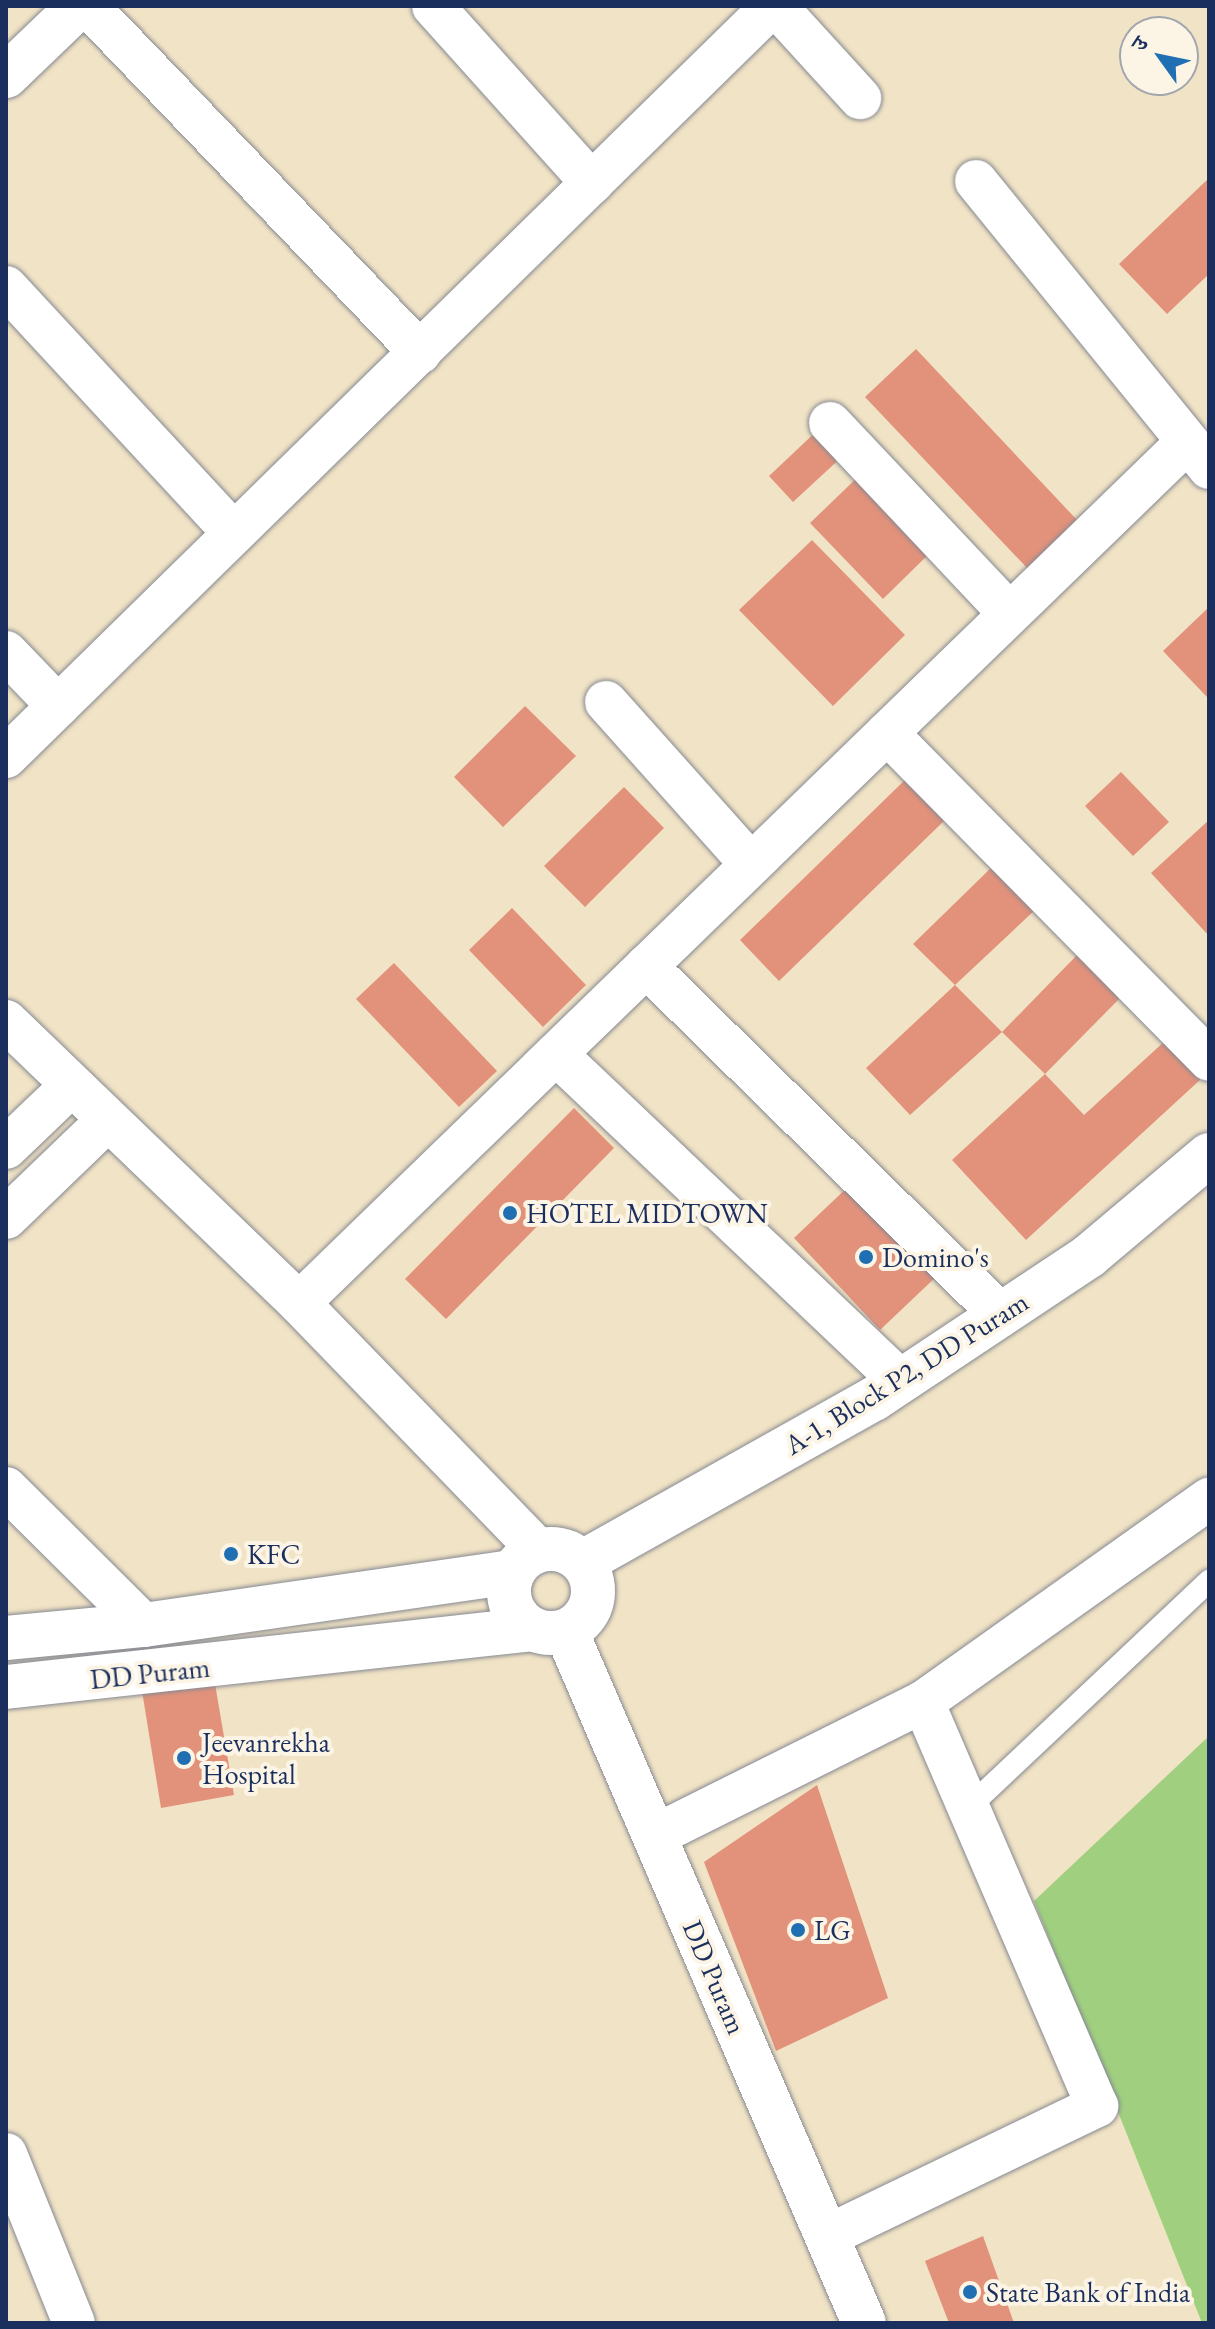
<!DOCTYPE html>
<meta charset="utf-8">
<style>
body{margin:0}
#map{position:relative;width:1215px;height:2329px;overflow:hidden;background:#f1e3c5;font-family:"EB Garamond","Noto Serif Devanagari",serif}
div>[style]{position:absolute}
[style*='--x']{left:calc(var(--x)*1px);top:calc(var(--y)*1px);width:calc(var(--w)*1px);rotate:calc(var(--a)*1deg)}
.green>*{inset:0;background:#a0d07f}
.building>*{inset:0;background:#e2927b}
.roads{filter:drop-shadow(0 0 2px #868992) drop-shadow(0 0 2px #868992)}
.lane>*{height:22px;margin:-11px;padding:0 11px;transform-origin:11px;border-radius:11px;background:#fff}
.street>*{height:42px;margin:-21px;padding:0 21px;transform-origin:21px;border-radius:21px;background:#fff}
.secondary>*{height:44px;margin:-22px;padding:0 22px;transform-origin:22px;border-radius:22px;background:#fff}
.secondary>.ring{margin:-22px;padding:0;box-sizing:content-box;background:none;border:44px solid #fff;border-radius:50%}
.dots>*{width:22px;height:22px;translate:-50% -50%;box-sizing:border-box;border:4px solid #fcf5e5;border-radius:50%}
span{translate:-50% -50%;white-space:nowrap;text-align:center;line-height:1.15;-webkit-text-stroke:8px #fcf5e5;paint-order:stroke}
.poi-label{font-size:28px;color:#1b2f5e}
.left{translate:0 -50%;text-align:left}
.street-label{font-size:28px;color:#1b2f5e}
.frame{position:absolute;inset:0;border:8px solid #1b2f5e;pointer-events:none}
.north{position:absolute;left:1119px;top:16px;width:80px;height:80px;box-sizing:border-box;background:#fcf5e5;border:2px solid #a2a6af;border-radius:50%;rotate:303deg;font-size:22px;font-weight:700;line-height:32px;text-align:center;color:#1b2f5e}
.north::after{content:'';display:block;margin:auto;width:28px;height:36px;background:#1f6fb2;clip-path:polygon(50% 0,100% 100%,50% 72%,0 100%)}
</style>
<div id="map">
<div class="green">
<div style="clip-path:polygon(1209px 1736px,1209px 2323px,1202px 2323px,1034px 1901px)"></div>
</div>
<div class="building">
<div style="clip-path:polygon(1209px 178px,1209px 274px,1167px 314px,1119px 264px)"></div>
<div style="clip-path:polygon(916px 349px,1078px 521px,1028px 569px,865px 397px)"></div>
<div style="clip-path:polygon(821px 427px,845px 454px,793px 502px,769px 476px)"></div>
<div style="clip-path:polygon(862px 473px,935px 548px,883px 599px,810px 523px)"></div>
<div style="clip-path:polygon(812px 540px,905px 635px,833px 706px,739px 610px)"></div>
<div style="clip-path:polygon(1209px 607px,1209px 695px,1207px 697px,1163px 651px)"></div>
<div style="clip-path:polygon(525px 706px,576px 756px,503px 827px,454px 777px)"></div>
<div style="clip-path:polygon(1121px 772px,1169px 822px,1133px 856px,1085px 806px)"></div>
<div style="clip-path:polygon(908px 777px,947px 818px,779px 981px,740px 940px)"></div>
<div style="clip-path:polygon(624px 787px,664px 828px,585px 907px,544px 866px)"></div>
<div style="clip-path:polygon(1209px 820px,1209px 936px,1151px 873px)"></div>
<div style="clip-path:polygon(994px 865px,1036px 909px,955px 985px,1002px 1032px,910px 1115px,866px 1068px,955px 985px,913px 944px)"></div>
<div style="clip-path:polygon(512px 908px,586px 985px,543px 1027px,469px 950px)"></div>
<div style="clip-path:polygon(1079px 953px,1123px 995px,1045px 1074px,1002px 1032px)"></div>
<div style="clip-path:polygon(394px 963px,497px 1071px,459px 1107px,356px 999px)"></div>
<div style="clip-path:polygon(1166px 1040px,1201px 1079px,1026px 1240px,952px 1160px,1045px 1074px,1084px 1115px)"></div>
<div style="clip-path:polygon(574px 1108px,614px 1148px,446px 1319px,405px 1279px)"></div>
<div style="clip-path:polygon(851px 1184px,938px 1275px,880px 1330px,794px 1238px)"></div>
<div style="clip-path:polygon(214px 1678px,234px 1795px,161px 1808px,142px 1691px)"></div>
<div style="clip-path:polygon(817px 1785px,888px 1998px,776px 2051px,704px 1862px)"></div>
<div style="clip-path:polygon(983px 2236px,1014px 2323px,949px 2323px,925px 2261px)"></div>
</div>
<div class="roads">
<div class="lane">
<div style="--x:969;--y:1807;--w:330;--a:-43.3"></div>
</div>
<div class="street">
<div style="--x:88;--y:6;--w:480;--a:46.2"></div>
<div style="--x:433;--y:6;--w:238;--a:48.1"></div>
<div style="--x:776;--y:6;--w:125;--a:47.6"></div>
<div style="--x:976;--y:181;--w:370;--a:50.9"></div>
<div style="--x:6;--y:287;--w:335;--a:47.2"></div>
<div style="--x:830;--y:423;--w:261;--a:46.7"></div>
<div style="--x:6;--y:652;--w:75;--a:46.1"></div>
<div style="--x:606;--y:702;--w:217;--a:48.2"></div>
<div style="--x:887;--y:733;--w:459;--a:45.4"></div>
<div style="--x:6;--y:757;--w:1073;--a:-44.43"></div>
<div style="--x:646;--y:966;--w:498;--a:44.5"></div>
<div style="--x:6;--y:1021;--w:407;--a:43.9"></div>
<div style="--x:299;--y:1303;--w:344;--a:45.9"></div>
<div style="--x:556;--y:1054;--w:475;--a:43.5"></div>
<div style="--x:6;--y:1148;--w:91;--a:-43.7"></div>
<div style="--x:6;--y:1218;--w:141;--a:-43.9"></div>
<div style="--x:299;--y:1303;--w:1235;--a:-44.11"></div>
<div style="--x:6;--y:1488;--w:194;--a:44.8"></div>
<div style="--x:654;--y:1836;--w:301;--a:-26.5"></div>
<div style="--x:923;--y:1702;--w:351;--a:-35.4"></div>
<div style="--x:6;--y:2154;--w:182;--a:68.1"></div>
<div style="--x:827;--y:2236;--w:300;--a:-25.7"></div>
<div style="--x:1097;--y:2106;--w:440;--a:-113.3"></div>
</div>
<div class="secondary">
<div style="--x:6;--y:76;--w:101;--a:-43.8"></div>
<div class="ring" style="left:509px;top:1549px;width:40px;height:40px"></div>
<div style="--x:583;--y:1562;--w:334;--a:-29.3"></div>
<div style="--x:874;--y:1399;--w:258;--a:-33.6"></div>
<div style="--x:1089;--y:1256;--w:157;--a:-40.1"></div>
<div style="--x:566;--y:1631;--w:753;--a:66.7"></div>
<div style="--x:6;--y:1638;--w:139;--a:-5.4"></div>
<div style="--x:144;--y:1625;--w:373;--a:-8.2"></div>
<div style="--x:6;--y:1687;--w:530;--a:-6.28"></div>
</div>
</div>
<div class="dots">
<div style="left:510px;top:1213px;background:#1f6fb2"></div>
<div style="left:866px;top:1257px;background:#1f6fb2"></div>
<div style="left:231px;top:1554px;background:#1f6fb2"></div>
<div style="left:184px;top:1758px;background:#1f6fb2"></div>
<div style="left:798px;top:1930px;background:#1f6fb2"></div>
<div style="left:970px;top:2292px;background:#1f6fb2"></div>
</div>
<div class="poi-label">
<span class="left" style="left:526px;top:1213px">HOTEL MIDTOWN</span>
<span class="left" style="left:882px;top:1257px">Domino's</span>
<span class="left" style="left:247px;top:1554px">KFC</span>
<span class="left" style="left:202px;top:1758px">Jeevanrekha<br>Hospital</span>
<span class="left" style="left:814px;top:1930px">LG</span>
<span class="left" style="left:986px;top:2292px">State Bank of India</span>
</div>
<div class="street-label">
<span style="left:906px;top:1373px;rotate:-32deg">A-1, Block P2, DD Puram</span>
<span style="left:150px;top:1673px;rotate:-6deg">DD Puram</span>
<span style="left:715px;top:1977px;rotate:67deg">DD Puram</span>
</div>
<div class="frame"></div>
<div class="north">उ</div>
</div>
